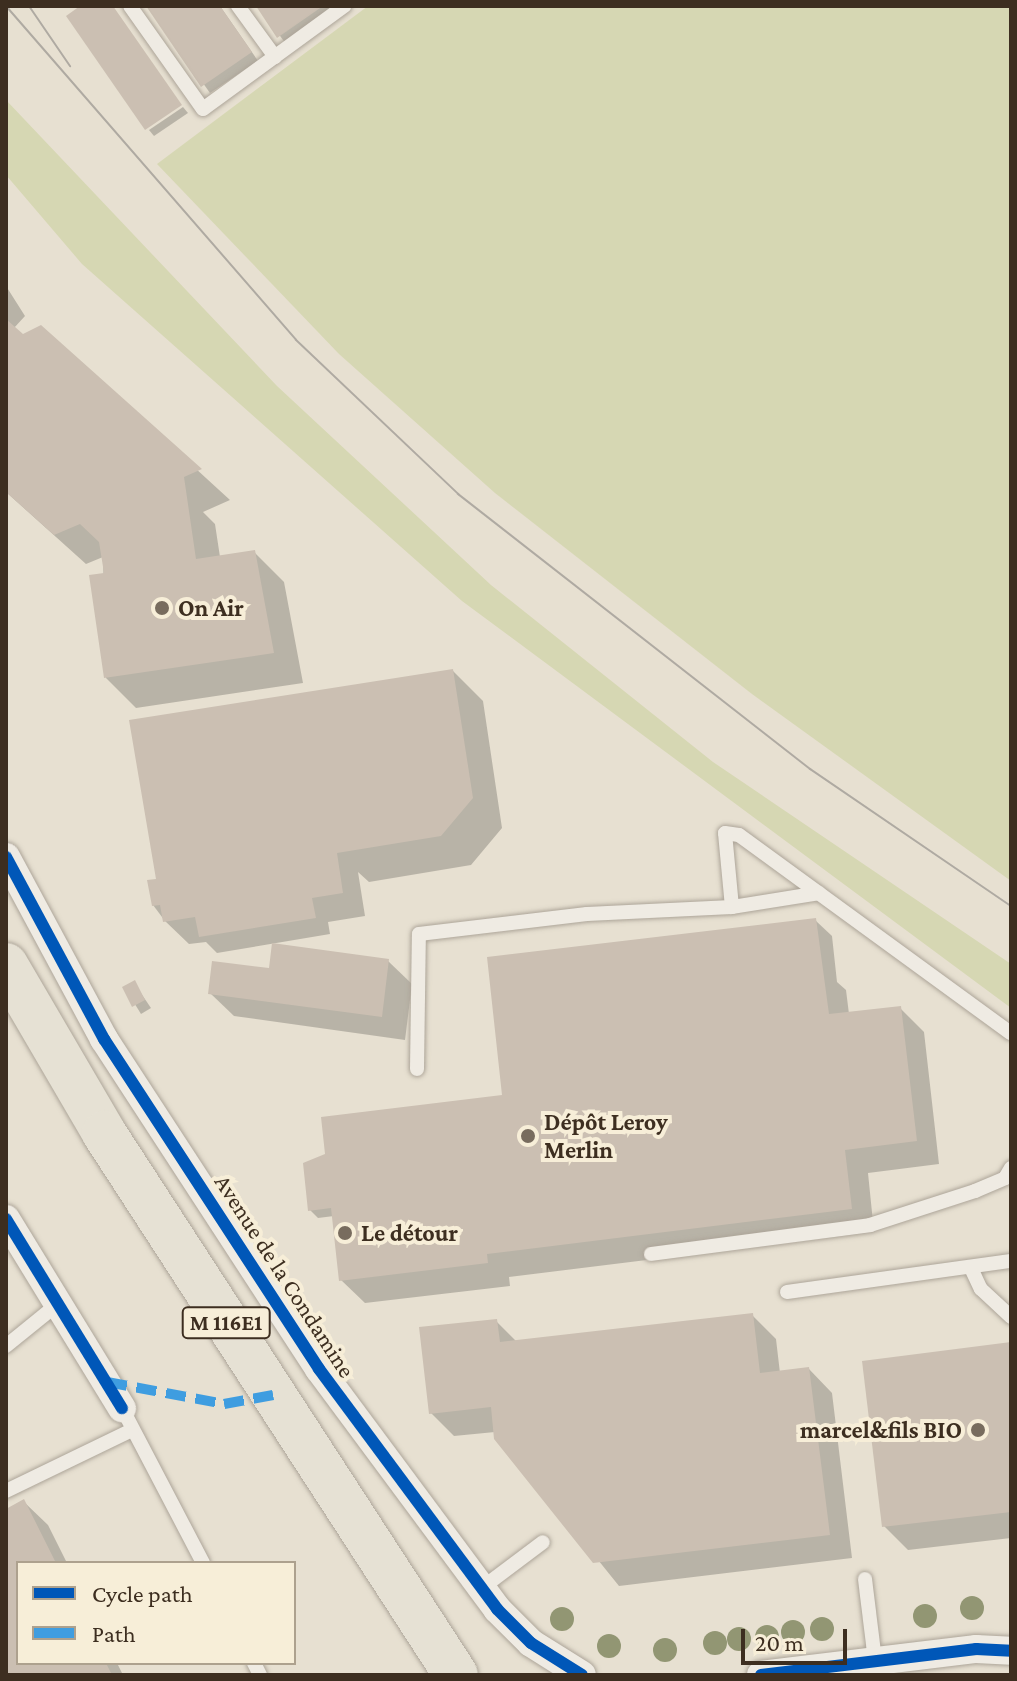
<!DOCTYPE html>
<meta charset="utf-8">
<style>
body{margin:0}
#map{position:relative;width:1017px;height:1681px;overflow:hidden;background:#e7e0d1;font-family:"Crimson Pro",serif}
div>[style]{position:absolute}
[style*='--x']{left:calc(var(--x)*1px);top:calc(var(--y)*1px);width:calc(var(--w)*1px);rotate:calc(var(--a)*1deg)}
.green>*{inset:0;background:#d6d7b3}
.shadow>*{inset:0;background:#0003}
.building>*{inset:0;background:#cbbfb2}
.roads{filter:drop-shadow(0 0 2px #ada599) drop-shadow(0 0 2px #ada599)}
.service>*{height:14px;margin:-7px;padding:0 7px;transform-origin:7px;border-radius:7px;background:#efebe3}
.minor>*{height:28px;margin:-14px;padding:0 14px;transform-origin:14px;border-radius:14px;background:#efebe3}
.primary>*{height:44px;margin:-22px;padding:0 22px;transform-origin:22px;border-radius:22px;background:#e6e1d4}
.tram>*{height:2px;margin:-1px;padding:0 1px;transform-origin:1px;border-radius:1px;background:#afaaa2}
.quiet>*{height:10px;margin-top:-5px;transform-origin:0;background:repeating-linear-gradient(90deg,#3f9de0 0 20px,transparent 0 30px)}
.cycleway>*{height:12px;margin:-6px;padding:0 6px;transform-origin:6px;border-radius:6px;background:#0057b8}
.trees>*{width:24px;height:24px;margin:-12px;border-radius:50%;background:#929673}
.dots>*{width:22px;height:22px;translate:-50% -50%;box-sizing:border-box;border:4px solid #f7eed8;border-radius:50%}
span{translate:-50% -50%;white-space:nowrap;text-align:center;line-height:1.15;-webkit-text-stroke:8px #f7eed8;paint-order:stroke}
.shield-label span{padding:2px 6px;background:#f7eed8;border:2px solid;border-radius:6px;-webkit-text-stroke-width:0}
.shield-label{font-size:22px;color:#3d2e20;font-weight:700}
.poi-label{font-size:24px;color:#3d2e20;font-weight:700}
.left{translate:0 -50%;text-align:left}
.right{translate:-100% -50%;text-align:right}
.street-label{font-size:24px;color:#3d2e20}
.frame{position:absolute;inset:0;border:8px solid #3d2e20;pointer-events:none}
.legend{position:absolute;left:16px;top:1561px;width:280px;height:104px;box-sizing:border-box;background:#f7eed8;border:2px solid #ada18e;margin:0;padding:10px 14px;list-style:none;font-size:24px;color:#3d2e20}
.legend li{display:flex;align-items:center;gap:16px;height:40px}
.legend b{width:40px;border:2px solid #ada18e}
.scale{position:absolute;left:741px;top:1629px;width:106px;height:36px;box-sizing:border-box;border:4px solid #3d2e20;border-top:0;padding-left:10px;font-size:24px;line-height:28px;white-space:nowrap;color:#3d2e20;-webkit-text-stroke:6px #f7eed8;paint-order:stroke}
</style>
<div id="map">
<div class="green">
<div style="clip-path:polygon(368px 6px,1011px 6px,1011px 881px,752px 694px,495px 493px,339px 354px,157px 164px)"></div>
<div style="clip-path:polygon(6px 100px,277px 386px,491px 585px,713px 762px,1011px 964px,1011px 1008px,462px 601px,82px 264px,6px 175px)"></div>
</div>
<div class="shadow">
<div style="clip-path:polygon(148px 6px,220px 6px,258px 61px,210px 93px)"></div>
<div style="clip-path:polygon(258px 6px,329px 6px,333px 12px,286px 44px)"></div>
<div style="clip-path:polygon(183px 107px,188px 113px,154px 136px,149px 130px)"></div>
<div style="clip-path:polygon(6px 286px,25px 316px,14px 328px,23px 336px,41px 327px,230px 500px,203px 512px,215px 524px,220px 557px,254px 552px,284px 582px,303px 683px,136px 708px,106px 678px,103px 557px,86px 564px,6px 492px)"></div>
<div style="clip-path:polygon(453px 671px,483px 701px,502px 828px,471px 865px,369px 882px,358px 872px,365px 916px,328px 922px,330px 934px,217px 953px,206px 942px,189px 944px,165px 921px,153px 905px,155px 881px)"></div>
<div style="clip-path:polygon(815px 920px,832px 936px,837px 982px,846px 990px,849px 1014px,900px 1008px,924px 1032px,939px 1164px,868px 1173px,874px 1232px,509px 1277px,510px 1286px,365px 1303px,341px 1280px,334px 1216px,318px 1218px,310px 1210px)"></div>
<div style="clip-path:polygon(388px 961px,412px 984px,405px 1040px,234px 1016px,210px 993px,271px 970px)"></div>
<div style="clip-path:polygon(134px 983px,151px 1008px,141px 1014px,125px 988px)"></div>
<div style="clip-path:polygon(752px 1315px,776px 1339px,780px 1373px,809px 1369px,832px 1393px,852px 1558px,619px 1586px,495px 1432px,454px 1436px,431px 1413px,496px 1321px,517px 1342px)"></div>
<div style="clip-path:polygon(1011px 1344px,1011px 1538px,908px 1550px,884px 1526px)"></div>
<div style="clip-path:polygon(24px 1502px,48px 1525px,67px 1563px,18px 1563px,18px 1663px,117px 1663px,123px 1675px,6px 1675px,6px 1511px)"></div>
</div>
<div class="building">
<div style="clip-path:polygon(80px 6px,113px 6px,182px 105px,145px 130px,66px 16px)"></div>
<div style="clip-path:polygon(146px 6px,220px 6px,252px 52px,201px 87px)"></div>
<div style="clip-path:polygon(256px 6px,323px 6px,277px 38px)"></div>
<div style="clip-path:polygon(6px 319px,23px 334px,41px 325px,202px 469px,184px 477px,196px 559px,255px 550px,274px 653px,104px 678px,89px 575px,104px 573px,99px 542px,80px 524px,54px 535px,6px 492px)"></div>
<div style="clip-path:polygon(453px 669px,473px 798px,441px 836px,337px 853px,343px 893px,312px 898px,316px 918px,199px 937px,195px 917px,163px 922px,160px 905px,152px 906px,147px 880px,156px 879px,129px 720px)"></div>
<div style="clip-path:polygon(816px 918px,829px 1014px,901px 1006px,917px 1141px,845px 1150px,852px 1209px,487px 1254px,488px 1263px,339px 1281px,331px 1208px,308px 1211px,303px 1163px,325px 1154px,321px 1117px,502px 1095px,487px 957px)"></div>
<div style="clip-path:polygon(272px 943px,389px 959px,382px 1017px,208px 994px,212px 961px,269px 968px)"></div>
<div style="clip-path:polygon(135px 980px,145px 1000px,132px 1007px,122px 987px)"></div>
<div style="clip-path:polygon(753px 1313px,760px 1373px,809px 1367px,830px 1535px,593px 1563px,494px 1439px,491px 1407px,429px 1414px,419px 1327px,497px 1319px,500px 1342px)"></div>
<div style="clip-path:polygon(1011px 1342px,1011px 1512px,882px 1527px,862px 1361px)"></div>
<div style="clip-path:polygon(24px 1499px,56px 1563px,18px 1563px,18px 1663px,106px 1663px,112px 1675px,6px 1675px,6px 1509px)"></div>
</div>
<div class="roads">
<div class="service">
<div style="--x:130;--y:6;--w:126;--a:54.7"></div>
<div style="--x:203;--y:109;--w:175;--a:-36.1"></div>
<div style="--x:238;--y:6;--w:63;--a:54"></div>
<div style="--x:732;--y:907;--w:88;--a:-9.1"></div>
<div style="--x:417;--y:1069;--w:135;--a:-89.2"></div>
<div style="--x:419;--y:934;--w:169;--a:-6.8"></div>
<div style="--x:587;--y:914;--w:145;--a:-2.8"></div>
<div style="--x:732;--y:907;--w:74;--a:-95.4"></div>
<div style="--x:725;--y:833;--w:14;--a:8"></div>
<div style="--x:739;--y:835;--w:336;--a:36.1"></div>
<div style="--x:651;--y:1254;--w:221;--a:-7.5"></div>
<div style="--x:870;--y:1225;--w:110;--a:-17.9"></div>
<div style="--x:975;--y:1191;--w:33;--a:-23"></div>
<div style="--x:1005;--y:1178;--w:12;--a:-59"></div>
<div style="--x:971;--y:1268;--w:23;--a:65"></div>
<div style="--x:981;--y:1289;--w:41;--a:43"></div>
<div style="--x:787;--y:1292;--w:226;--a:-7.9"></div>
<div style="--x:6;--y:1346;--w:68;--a:-39.1"></div>
<div style="--x:122;--y:1408;--w:175;--a:62.4"></div>
<div style="--x:6;--y:1491;--w:140;--a:-25.8"></div>
<div style="--x:865;--y:1579;--w:83;--a:83"></div>
<div style="--x:482;--y:1588;--w:76;--a:-37"></div>
<div style="--x:254;--y:1663;--w:13;--a:63"></div>
</div>
<div class="minor">
<div style="--x:6;--y:857;--w:207;--a:61.7"></div>
<div style="--x:104;--y:1039;--w:394;--a:56.9"></div>
<div style="--x:319;--y:1369;--w:299;--a:53.4"></div>
<div style="--x:497;--y:1609;--w:48;--a:45"></div>
<div style="--x:531;--y:1643;--w:60;--a:32.1"></div>
<div style="--x:6;--y:1219;--w:222;--a:58.5"></div>
<div style="--x:761;--y:1675;--w:217;--a:-6.9"></div>
<div style="--x:976;--y:1649;--w:35;--a:3"></div>
</div>
<div class="primary">
<div style="--x:6;--y:965;--w:194;--a:59.7"></div>
<div style="--x:104;--y:1133;--w:646;--a:57"></div>
</div>
</div>
<div class="tram">
<div style="--x:6;--y:6;--w:442;--a:49"></div>
<div style="--x:296;--y:340;--w:224;--a:43.5"></div>
<div style="--x:458;--y:494;--w:447;--a:38"></div>
<div style="--x:810;--y:769;--w:243;--a:34.3"></div>
<div style="--x:29;--y:6;--w:73;--a:55.7"></div>
</div>
<div class="quiet">
<div style="--x:107;--y:1382;--w:119;--a:10.6"></div>
<div style="--x:224;--y:1404;--w:50;--a:-10.4"></div>
</div>
<div class="cycleway">
<div style="--x:6;--y:857;--w:207;--a:61.7"></div>
<div style="--x:104;--y:1039;--w:394;--a:56.9"></div>
<div style="--x:319;--y:1369;--w:299;--a:53.4"></div>
<div style="--x:497;--y:1609;--w:48;--a:45"></div>
<div style="--x:531;--y:1643;--w:60;--a:32.1"></div>
<div style="--x:6;--y:1219;--w:222;--a:58.5"></div>
<div style="--x:761;--y:1675;--w:217;--a:-6.9"></div>
<div style="--x:976;--y:1649;--w:35;--a:3"></div>
</div>
<div class="trees">
<div style="left:972px;top:1608px"></div>
<div style="left:925px;top:1616px"></div>
<div style="left:562px;top:1619px"></div>
<div style="left:822px;top:1629px"></div>
<div style="left:793px;top:1632px"></div>
<div style="left:767px;top:1637px"></div>
<div style="left:739px;top:1639px"></div>
<div style="left:715px;top:1643px"></div>
<div style="left:609px;top:1646px"></div>
<div style="left:665px;top:1650px"></div>
</div>
<div class="dots">
<div style="left:162px;top:608px;background:#786c5e"></div>
<div style="left:528px;top:1136px;background:#786c5e"></div>
<div style="left:345px;top:1233px;background:#786c5e"></div>
<div style="left:978px;top:1430px;background:#786c5e"></div>
</div>
<div class="shield-label">
<span style="left:226px;top:1323px">M 116E1</span>
</div>
<div class="poi-label">
<span class="left" style="left:178px;top:608px">On Air</span>
<span class="left" style="left:544px;top:1136px">Dépôt Leroy<br>Merlin</span>
<span class="left" style="left:361px;top:1233px">Le détour</span>
<span class="right" style="left:962px;top:1430px">marcel&amp;fils BIO</span>
</div>
<div class="street-label">
<span style="left:285px;top:1276px;rotate:57deg">Avenue de la Condamine</span>
</div>
<div class="frame"></div>
<ul class="legend">
<li><b style="height:10px;background:#0057b8"></b>Cycle path</li>
<li><b style="height:10px;background:#3f9de0"></b>Path</li>
</ul>
<div class="scale">20 m</div>
</div>
